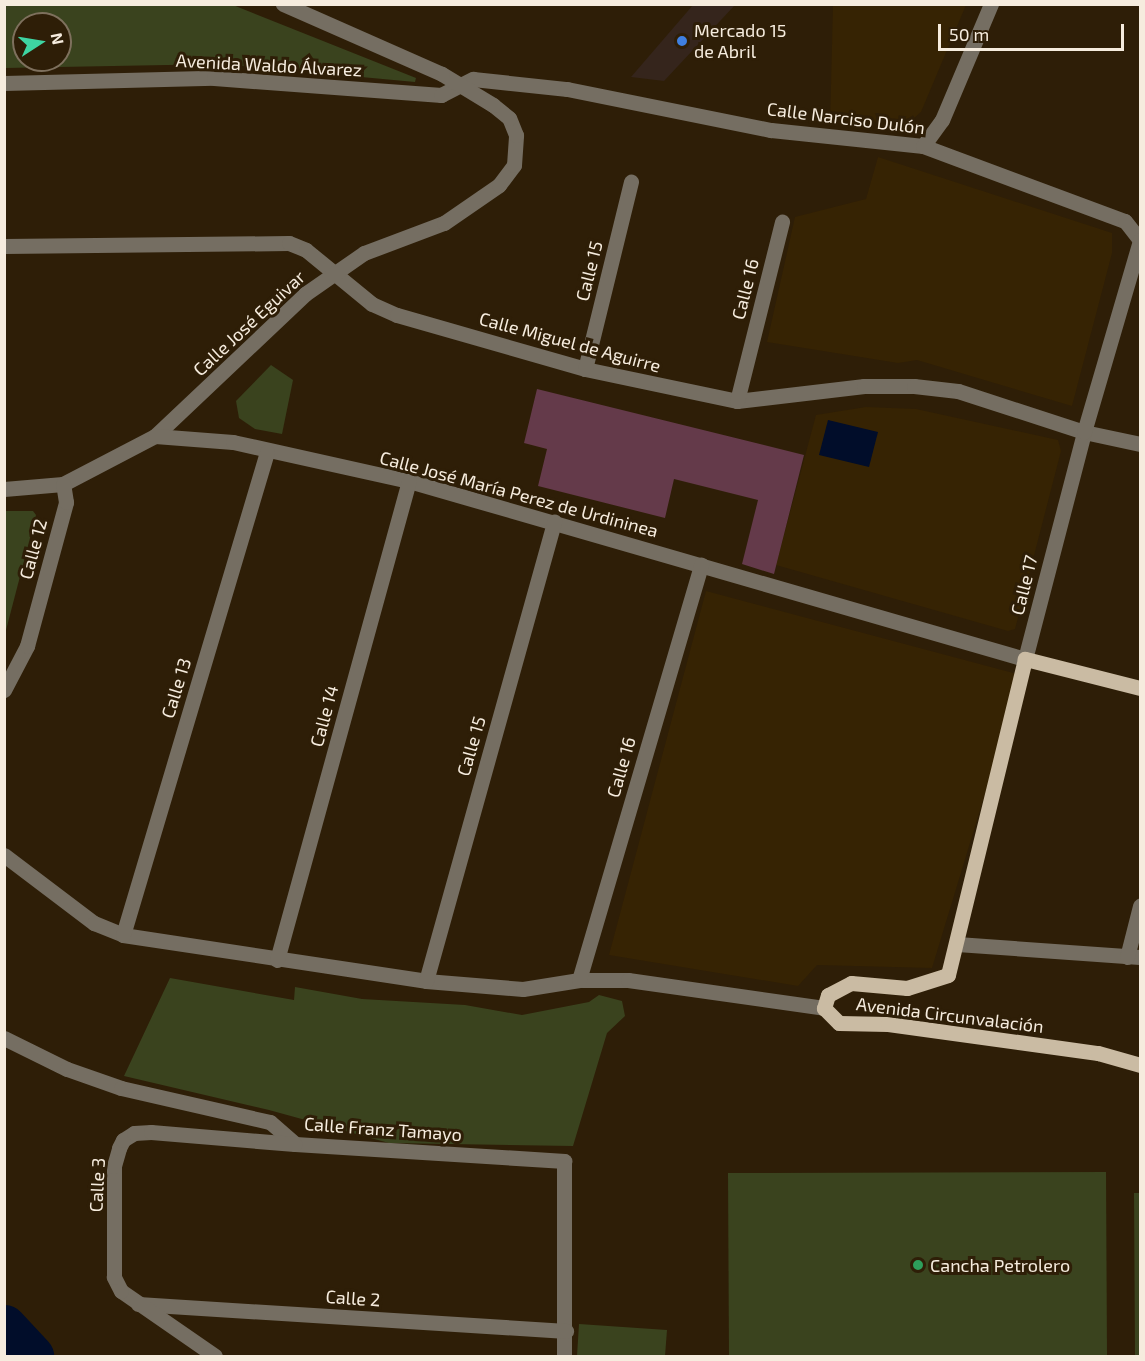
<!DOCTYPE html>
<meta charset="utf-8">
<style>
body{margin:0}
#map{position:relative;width:1145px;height:1361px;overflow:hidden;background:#2e1e07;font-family:"Exo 2",sans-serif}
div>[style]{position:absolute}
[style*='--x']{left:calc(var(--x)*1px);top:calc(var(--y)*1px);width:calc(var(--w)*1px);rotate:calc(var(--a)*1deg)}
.commercial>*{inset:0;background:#35251c}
.built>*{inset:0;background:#362303}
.green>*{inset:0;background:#3a431e}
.water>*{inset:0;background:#010d2a}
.river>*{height:45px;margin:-22.5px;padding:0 22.5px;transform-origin:22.5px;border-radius:22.5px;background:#010d2a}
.building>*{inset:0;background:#643a4a}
.minor>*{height:15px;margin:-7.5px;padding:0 7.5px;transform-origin:7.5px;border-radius:7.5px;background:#756e62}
.major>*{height:15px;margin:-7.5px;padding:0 7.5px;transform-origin:7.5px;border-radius:7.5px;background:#cabba3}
.dots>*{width:16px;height:16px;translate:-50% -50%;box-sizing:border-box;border:3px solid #2e1e07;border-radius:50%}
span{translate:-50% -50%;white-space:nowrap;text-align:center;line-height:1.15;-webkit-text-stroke:6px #2e1e07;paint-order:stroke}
.poi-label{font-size:18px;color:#f6ecde}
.left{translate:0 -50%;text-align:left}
.street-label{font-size:18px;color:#f6ecde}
.frame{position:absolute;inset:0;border:6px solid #f6ecde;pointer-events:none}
.north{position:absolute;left:12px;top:12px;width:60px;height:60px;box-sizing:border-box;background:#2e1e07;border:2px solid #7e705d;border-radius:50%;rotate:78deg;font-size:16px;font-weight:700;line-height:24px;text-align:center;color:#f6ecde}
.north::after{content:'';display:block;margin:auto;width:21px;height:27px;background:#3ed4a2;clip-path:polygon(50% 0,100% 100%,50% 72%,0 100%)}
.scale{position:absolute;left:938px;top:24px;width:186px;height:27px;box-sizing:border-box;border:3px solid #f6ecde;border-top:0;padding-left:8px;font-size:18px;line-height:21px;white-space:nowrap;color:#f6ecde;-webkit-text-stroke:4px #2e1e07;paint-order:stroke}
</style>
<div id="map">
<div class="commercial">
<div style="clip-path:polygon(693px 5px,735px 5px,664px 81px,631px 77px)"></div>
</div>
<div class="built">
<div style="clip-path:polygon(833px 5px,966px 5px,921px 112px,914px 118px,830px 126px)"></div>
<div style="clip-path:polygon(878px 157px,1112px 233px,1112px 253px,1072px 406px,917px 360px,898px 363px,767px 342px,795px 217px,866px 199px)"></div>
<div style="clip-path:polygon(866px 407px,916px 409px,1058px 440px,1061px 451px,1015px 629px,1008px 631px,776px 565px,816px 415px)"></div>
<div style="clip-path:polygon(706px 591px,1021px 675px,932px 968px,817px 965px,798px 986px,609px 955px)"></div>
</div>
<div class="green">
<div style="clip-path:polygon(evenodd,4px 5px,233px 5px,416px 78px,415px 82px,221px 64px,5px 68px,4px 5px,24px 24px,60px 24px,60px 60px,24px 60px,24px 24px)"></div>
<div style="clip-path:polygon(271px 365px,293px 380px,282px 434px,255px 429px,239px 418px,236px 401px)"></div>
<div style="clip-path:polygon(5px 511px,33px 511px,36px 515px,5px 634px)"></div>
<div style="clip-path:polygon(170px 978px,294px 1000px,295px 987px,362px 999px,465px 1005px,522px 1015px,589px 1002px,599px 995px,622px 1001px,625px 1016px,607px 1033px,573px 1146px,389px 1143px,269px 1110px,124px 1076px)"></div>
<div style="clip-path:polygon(1106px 1172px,1107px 1356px,729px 1356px,728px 1173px)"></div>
<div style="clip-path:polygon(1134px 1193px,1140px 1193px,1140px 1356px,1135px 1356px)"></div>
<div style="clip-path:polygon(579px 1324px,667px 1330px,665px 1356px,577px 1356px)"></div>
</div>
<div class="water">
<div style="clip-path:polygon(828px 420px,878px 432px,869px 467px,819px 455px)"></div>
</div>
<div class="river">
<div style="--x:4;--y:1327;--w:40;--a:47"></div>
</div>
<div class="building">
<div style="clip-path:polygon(537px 389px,804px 455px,774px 574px,742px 564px,758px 500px,674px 479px,665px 518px,538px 486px,547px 449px,524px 443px)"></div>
</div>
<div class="minor">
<div style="--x:4;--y:83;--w:210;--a:-1.4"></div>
<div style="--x:214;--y:78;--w:228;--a:4.3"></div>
<div style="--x:441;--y:95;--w:36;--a:-27"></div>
<div style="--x:473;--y:79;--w:95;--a:6.1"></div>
<div style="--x:567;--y:89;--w:208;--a:11.4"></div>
<div style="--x:771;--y:130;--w:153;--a:6"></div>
<div style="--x:923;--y:146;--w:215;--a:20.4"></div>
<div style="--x:1125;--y:221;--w:24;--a:52"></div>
<div style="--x:923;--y:146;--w:32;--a:-54"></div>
<div style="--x:942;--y:120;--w:126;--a:-67.1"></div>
<div style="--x:4;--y:246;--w:285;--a:-0.6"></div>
<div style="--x:289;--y:243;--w:18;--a:22"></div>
<div style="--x:306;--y:250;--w:85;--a:39.3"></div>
<div style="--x:372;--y:304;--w:27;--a:24"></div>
<div style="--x:397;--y:315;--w:196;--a:16"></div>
<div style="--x:585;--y:369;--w:155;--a:11.9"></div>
<div style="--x:737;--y:401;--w:128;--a:-6.7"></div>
<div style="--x:864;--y:386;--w:50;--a:0"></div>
<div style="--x:914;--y:386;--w:44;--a:6.5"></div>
<div style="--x:958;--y:391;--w:133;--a:18"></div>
<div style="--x:1084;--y:432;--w:57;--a:12.1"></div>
<div style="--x:585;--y:369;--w:193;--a:-76.2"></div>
<div style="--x:737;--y:401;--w:185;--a:-75.9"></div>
<div style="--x:155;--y:436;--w:207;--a:-43.4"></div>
<div style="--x:305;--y:294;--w:72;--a:-34.8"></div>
<div style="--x:364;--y:253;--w:85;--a:-20.6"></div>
<div style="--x:444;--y:223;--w:67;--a:-34.6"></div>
<div style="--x:499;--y:185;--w:25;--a:-53"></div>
<div style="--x:514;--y:165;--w:30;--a:-86"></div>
<div style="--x:516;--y:135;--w:18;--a:-112"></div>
<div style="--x:509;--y:118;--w:21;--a:-141"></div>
<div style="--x:493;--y:105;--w:60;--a:-148.7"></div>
<div style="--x:442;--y:74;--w:174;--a:-156.2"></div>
<div style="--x:4;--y:489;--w:59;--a:-4.8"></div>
<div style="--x:63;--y:484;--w:104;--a:-27.6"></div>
<div style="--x:155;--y:436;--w:78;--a:4.4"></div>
<div style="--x:233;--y:442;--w:180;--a:12.5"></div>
<div style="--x:409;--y:481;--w:641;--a:16.12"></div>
<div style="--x:1025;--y:659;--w:235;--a:-75.4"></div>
<div style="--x:1084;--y:432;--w:200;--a:-73.7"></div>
<div style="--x:4;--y:690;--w:50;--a:-62.4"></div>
<div style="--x:27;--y:646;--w:149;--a:-74.8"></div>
<div style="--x:66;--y:502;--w:18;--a:-99"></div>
<div style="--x:4;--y:855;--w:113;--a:37.1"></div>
<div style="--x:94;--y:923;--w:31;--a:22"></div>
<div style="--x:123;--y:935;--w:306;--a:8.6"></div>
<div style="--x:426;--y:981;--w:97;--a:4.7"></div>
<div style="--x:523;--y:989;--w:57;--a:-9.1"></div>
<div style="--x:579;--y:980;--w:49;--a:0"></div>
<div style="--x:628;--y:980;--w:198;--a:8.1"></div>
<div style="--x:123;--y:935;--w:504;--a:-73.4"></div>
<div style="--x:957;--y:944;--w:183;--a:4.1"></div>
<div style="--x:1127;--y:957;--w:53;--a:-75.7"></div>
<div style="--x:277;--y:960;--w:497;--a:-74.6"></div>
<div style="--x:579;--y:980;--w:433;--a:-73.6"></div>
<div style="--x:426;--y:981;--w:477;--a:-74.4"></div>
<div style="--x:4;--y:1038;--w:70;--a:26.2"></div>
<div style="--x:67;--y:1069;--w:57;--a:19.4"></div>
<div style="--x:121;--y:1088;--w:153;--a:12.9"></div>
<div style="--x:270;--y:1122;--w:33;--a:41"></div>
<div style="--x:295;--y:1144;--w:270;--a:3.6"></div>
<div style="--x:564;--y:1161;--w:195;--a:90"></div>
<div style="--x:138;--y:1304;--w:429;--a:3.6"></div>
<div style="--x:215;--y:1356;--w:114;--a:-145.3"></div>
<div style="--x:121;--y:1291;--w:16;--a:-117"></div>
<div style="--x:114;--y:1277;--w:111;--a:-90"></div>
<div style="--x:114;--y:1166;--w:19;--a:-74"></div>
<div style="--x:119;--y:1148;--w:9;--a:-63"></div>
<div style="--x:123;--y:1140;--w:13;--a:-32"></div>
<div style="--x:134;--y:1133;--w:17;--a:-3"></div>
<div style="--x:151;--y:1132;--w:144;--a:4.8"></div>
</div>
<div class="major">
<div style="--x:1140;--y:688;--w:119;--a:-165.8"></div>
<div style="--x:1025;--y:659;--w:325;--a:103.7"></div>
<div style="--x:948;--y:975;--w:43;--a:162.4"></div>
<div style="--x:907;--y:988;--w:56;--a:-174.9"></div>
<div style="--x:851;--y:983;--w:26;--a:152"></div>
<div style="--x:828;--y:995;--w:14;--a:107"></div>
<div style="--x:824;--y:1008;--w:21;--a:45"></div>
<div style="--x:839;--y:1023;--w:49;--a:1.2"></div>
<div style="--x:888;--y:1024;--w:212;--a:7.9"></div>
<div style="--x:1098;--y:1053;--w:44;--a:15.9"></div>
</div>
<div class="dots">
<div style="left:682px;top:41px;background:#3f7fe0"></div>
<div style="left:918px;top:1265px;background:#2e9e5b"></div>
</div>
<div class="poi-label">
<span class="left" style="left:694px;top:41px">Mercado 15<br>de Abril</span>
<span class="left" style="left:930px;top:1265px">Cancha Petrolero</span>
</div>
<div class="street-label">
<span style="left:269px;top:65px;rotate:3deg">Avenida Waldo Álvarez</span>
<span style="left:846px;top:118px;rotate:7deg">Calle Narciso Dulón</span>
<span style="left:589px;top:271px;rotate:-76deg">Calle 15</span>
<span style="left:745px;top:289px;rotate:-76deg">Calle 16</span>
<span style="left:249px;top:323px;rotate:-43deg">Calle José Eguivar</span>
<span style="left:570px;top:342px;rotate:15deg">Calle Miguel de Aguirre</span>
<span style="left:519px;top:494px;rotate:15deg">Calle José María Perez de Urdininea</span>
<span style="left:33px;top:549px;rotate:-75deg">Calle 12</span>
<span style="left:1024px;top:585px;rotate:-76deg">Calle 17</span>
<span style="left:176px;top:688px;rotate:-73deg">Calle 13</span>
<span style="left:324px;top:716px;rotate:-75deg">Calle 14</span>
<span style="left:471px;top:746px;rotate:-74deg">Calle 15</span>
<span style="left:621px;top:767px;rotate:-74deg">Calle 16</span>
<span style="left:950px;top:1015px;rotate:7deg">Avenida Circunvalación</span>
<span style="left:383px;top:1129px;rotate:4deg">Calle Franz Tamayo</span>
<span style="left:97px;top:1185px;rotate:-87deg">Calle 3</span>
<span style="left:353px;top:1298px;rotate:4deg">Calle 2</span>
</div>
<div class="frame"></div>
<div class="north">N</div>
<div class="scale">50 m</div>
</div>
